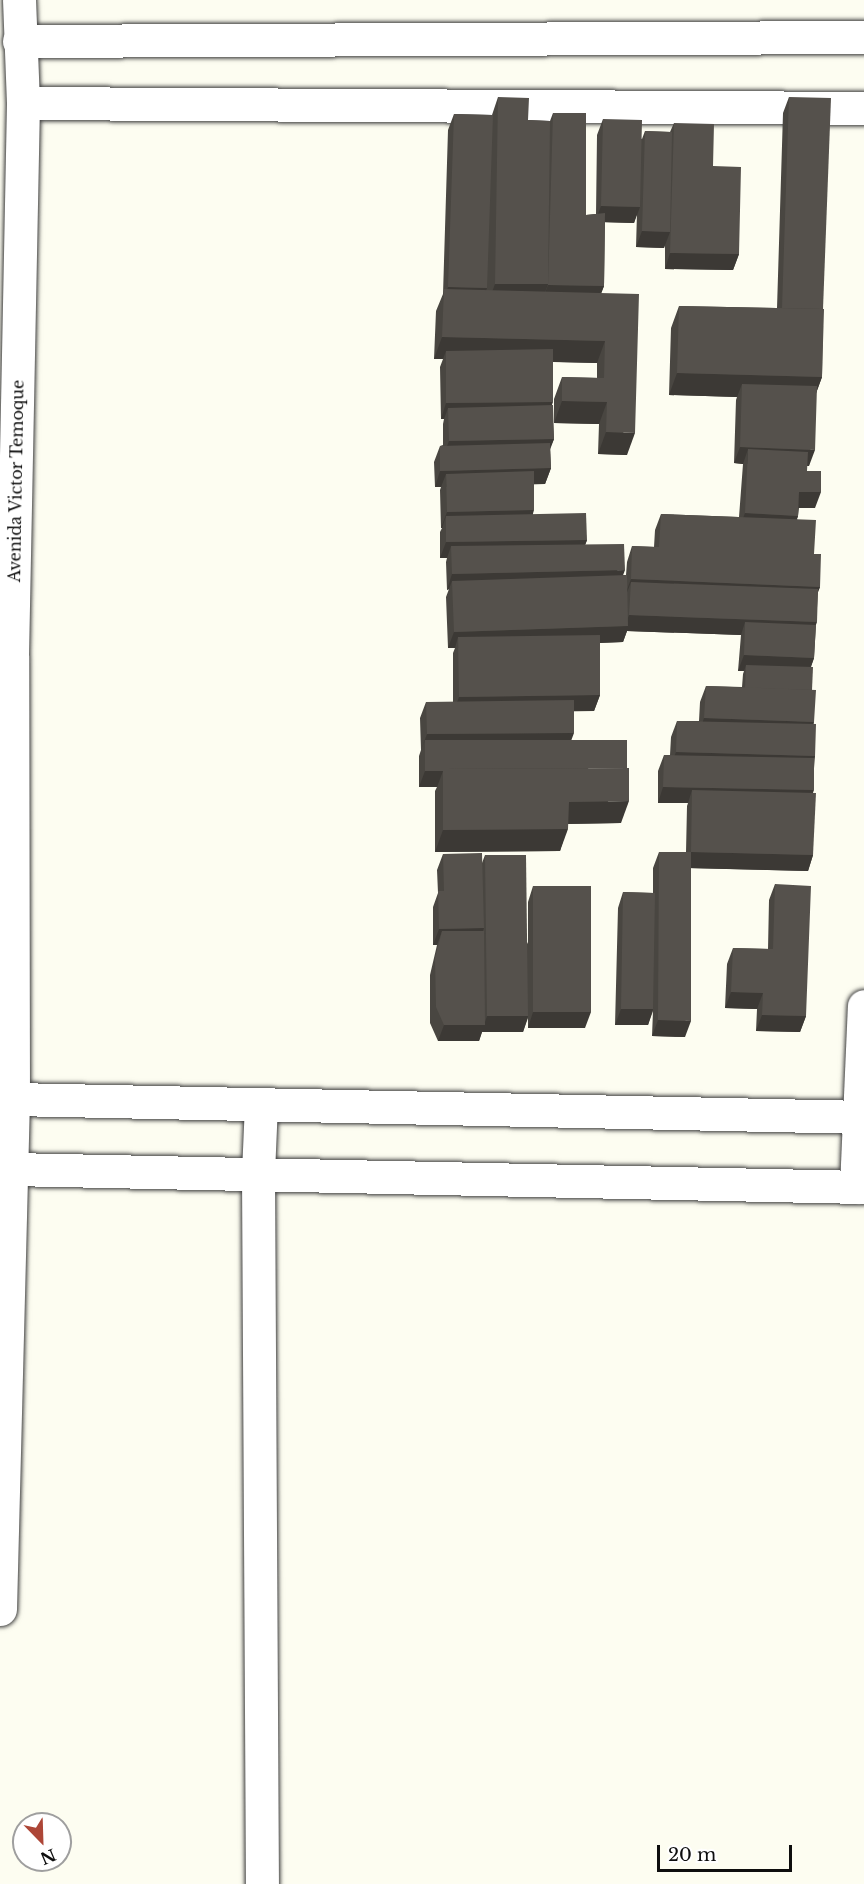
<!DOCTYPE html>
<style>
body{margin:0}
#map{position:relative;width:864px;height:1884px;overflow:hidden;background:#fdfdf1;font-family:"Libre Baskerville",serif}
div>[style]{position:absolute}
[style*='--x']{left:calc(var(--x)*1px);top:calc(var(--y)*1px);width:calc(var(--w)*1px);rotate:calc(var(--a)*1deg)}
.roads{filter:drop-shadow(0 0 2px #414141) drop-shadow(0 0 2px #414141)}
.minor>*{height:33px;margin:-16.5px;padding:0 16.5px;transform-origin:16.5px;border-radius:16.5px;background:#fff}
.wall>*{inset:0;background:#494641}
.shaded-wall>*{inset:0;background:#3c3935}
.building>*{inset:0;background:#55514c}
span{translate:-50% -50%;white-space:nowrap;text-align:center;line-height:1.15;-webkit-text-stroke:6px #fff;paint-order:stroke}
.street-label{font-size:16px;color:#0e0e0e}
.north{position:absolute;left:12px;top:1812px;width:60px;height:60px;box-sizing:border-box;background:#fff;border:2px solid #9f9f9f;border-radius:50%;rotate:157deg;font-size:16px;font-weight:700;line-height:24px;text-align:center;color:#0e0e0e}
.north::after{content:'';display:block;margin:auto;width:21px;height:27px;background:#ad4637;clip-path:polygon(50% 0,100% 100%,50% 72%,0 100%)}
.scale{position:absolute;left:657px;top:1845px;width:135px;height:27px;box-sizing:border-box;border:3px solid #0e0e0e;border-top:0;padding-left:8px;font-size:18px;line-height:21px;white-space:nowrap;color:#0e0e0e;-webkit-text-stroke:4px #fff;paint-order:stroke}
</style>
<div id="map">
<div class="roads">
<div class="minor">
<div style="--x:19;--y:41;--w:845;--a:-0.27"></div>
<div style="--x:23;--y:103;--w:841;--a:0.34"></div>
<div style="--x:13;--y:1099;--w:851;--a:1.21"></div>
<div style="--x:261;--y:1104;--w:70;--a:92.5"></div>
<div style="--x:258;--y:1174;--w:710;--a:89.68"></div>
<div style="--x:11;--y:1169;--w:853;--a:1.21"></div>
<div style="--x:856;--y:1187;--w:181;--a:-87.5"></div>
<div style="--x:0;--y:1609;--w:510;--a:-88.54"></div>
<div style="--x:13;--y:1099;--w:443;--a:-90.1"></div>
<div style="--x:12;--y:656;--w:553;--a:-88.86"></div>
<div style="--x:23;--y:103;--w:103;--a:-92.2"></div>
</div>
</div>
<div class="wall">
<div style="clip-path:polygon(498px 97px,528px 120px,550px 121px,553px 113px,586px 215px,596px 214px,597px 135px,603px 119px,642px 139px,645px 131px,670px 132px,674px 123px,713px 166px,739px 254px,733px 270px,665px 269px,665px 244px,664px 248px,636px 247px,637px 213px,634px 223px,605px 222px,604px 286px,601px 293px,627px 455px,598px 454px,599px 424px,554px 423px,554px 399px,562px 377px,597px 378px,597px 363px,553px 362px,552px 405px,554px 439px,550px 448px,551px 468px,545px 484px,534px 484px,533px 515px,587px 540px,585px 545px,623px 575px,626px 575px,627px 562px,632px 546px,654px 547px,655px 530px,661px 514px,739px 517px,743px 464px,734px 463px,736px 400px,737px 397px,669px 395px,671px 328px,679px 306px,777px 308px,783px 113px,789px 97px,823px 309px,822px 377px,816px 393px,809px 466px,807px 466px,807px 471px,815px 508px,799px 508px,798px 516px,797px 519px,814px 554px,820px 587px,818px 591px,814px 658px,811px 667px,815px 756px,812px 793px,813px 855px,808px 871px,691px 868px,685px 1037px,652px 1036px,653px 1011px,648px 1025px,615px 1025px,618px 908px,623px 892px,653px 893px,653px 868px,659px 852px,686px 852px,687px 806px,688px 803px,658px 803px,658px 771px,664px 755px,670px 755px,671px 737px,677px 721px,699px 721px,700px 702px,706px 686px,742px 687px,743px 674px,744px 671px,738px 671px,741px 635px,627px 631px,623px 642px,600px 643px,600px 695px,594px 711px,574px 711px,571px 740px,621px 823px,568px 824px,560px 851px,435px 852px,435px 791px,437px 787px,419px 787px,419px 756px,421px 750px,420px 718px,426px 702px,453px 702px,453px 653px,455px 648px,448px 648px,446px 597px,449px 589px,447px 590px,446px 562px,447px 558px,440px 558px,440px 532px,442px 528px,441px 528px,440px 490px,441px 487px,435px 487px,434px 462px,440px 446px,443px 445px,443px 424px,444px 419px,441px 419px,440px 367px,443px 359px,434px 359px,436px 311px,443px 294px,448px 130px,454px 114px,492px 115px)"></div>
<div style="clip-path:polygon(443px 854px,482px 863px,485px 855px,528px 944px,528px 902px,533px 886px,585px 1028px,528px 1028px,528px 1018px,523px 1032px,482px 1032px,479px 1041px,438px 1041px,430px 1023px,430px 975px,437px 945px,433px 945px,433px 907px,438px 893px,437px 870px)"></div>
<div style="clip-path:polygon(775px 884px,806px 1016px,800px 1032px,756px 1031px,757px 1009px,725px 1008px,727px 964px,733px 948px,768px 949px,769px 900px)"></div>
</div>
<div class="shaded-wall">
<div style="clip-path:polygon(601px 206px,640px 207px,634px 223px,595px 222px)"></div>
<div style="clip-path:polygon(642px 231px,670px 232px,664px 248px,636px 247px)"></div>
<div style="clip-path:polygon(670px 253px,739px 254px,733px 270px,665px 269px)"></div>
<div style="clip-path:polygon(495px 284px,548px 284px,540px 306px,487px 306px)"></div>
<div style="clip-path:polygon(548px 285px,604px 286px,598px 302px,542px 301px)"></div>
<div style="clip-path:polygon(448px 287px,487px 288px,482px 304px,444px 299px)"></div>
<div style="clip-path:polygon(442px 337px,605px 341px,597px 363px,446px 359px,446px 351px,443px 359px,434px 359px)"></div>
<div style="clip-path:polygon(677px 373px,822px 377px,814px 399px,742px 384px,737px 397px,669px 395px)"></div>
<div style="clip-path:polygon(562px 401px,607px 402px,599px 424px,554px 423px)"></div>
<div style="clip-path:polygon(553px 402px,547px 418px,448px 408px,444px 419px,441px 419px,446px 403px)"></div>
<div style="clip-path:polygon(606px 432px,635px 433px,627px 455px,598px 454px)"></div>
<div style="clip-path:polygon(554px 439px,548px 455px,443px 457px,449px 441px)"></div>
<div style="clip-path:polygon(740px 447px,815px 450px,809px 466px,747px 464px,748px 449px,743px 464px,734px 463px)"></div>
<div style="clip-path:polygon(551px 468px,545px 484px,446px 487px,446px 474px,441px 487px,435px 487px,440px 471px)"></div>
<div style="clip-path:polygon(799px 492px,821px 492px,815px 508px,794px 508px)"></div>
<div style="clip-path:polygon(534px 510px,529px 526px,446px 516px,442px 528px,441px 528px,447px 512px)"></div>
<div style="clip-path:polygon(745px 513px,798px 516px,792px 532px,739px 529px)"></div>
<div style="clip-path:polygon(587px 540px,581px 556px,451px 546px,447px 558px,440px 558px,446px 542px)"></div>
<div style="clip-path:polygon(625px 570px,619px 586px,452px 581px,449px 589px,447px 590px,452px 574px)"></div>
<div style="clip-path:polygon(631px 579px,820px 587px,814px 603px,631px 582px,626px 595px,625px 595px)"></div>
<div style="clip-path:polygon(629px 615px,817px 622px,811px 638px,745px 622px,741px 635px,627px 631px,623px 642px,458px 648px,458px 637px,455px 648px,448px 648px,454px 632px,625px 626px)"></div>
<div style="clip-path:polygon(744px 655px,814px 658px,808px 674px,746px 665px,744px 671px,738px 671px)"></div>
<div style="clip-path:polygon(600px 695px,594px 711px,453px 713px,459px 697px)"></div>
<div style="clip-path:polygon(704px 718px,814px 722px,809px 738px,699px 734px)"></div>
<div style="clip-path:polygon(574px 733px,568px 749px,425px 740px,421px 750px,427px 734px)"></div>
<div style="clip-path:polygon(676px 752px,815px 756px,809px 772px,670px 768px)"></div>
<div style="clip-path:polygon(425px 771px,443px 771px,437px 787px,419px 787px)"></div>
<div style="clip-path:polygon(663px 787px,814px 790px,808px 806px,692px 790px,688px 803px,658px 803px)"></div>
<div style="clip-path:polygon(629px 801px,621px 823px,561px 824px,569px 802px)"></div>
<div style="clip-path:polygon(568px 829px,560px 851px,435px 852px,443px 830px)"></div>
<div style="clip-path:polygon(691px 852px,813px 855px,808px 871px,685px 868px)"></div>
<div style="clip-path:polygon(484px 928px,478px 944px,442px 931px,437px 945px,433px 945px,439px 929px)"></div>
<div style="clip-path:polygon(731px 992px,763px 993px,757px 1009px,725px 1008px)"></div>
<div style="clip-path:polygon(621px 1009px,653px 1009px,648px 1025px,615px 1025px)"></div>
<div style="clip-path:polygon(533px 1012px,591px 1012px,585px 1028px,528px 1028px)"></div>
<div style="clip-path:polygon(762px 1015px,806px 1016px,800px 1032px,756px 1031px)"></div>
<div style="clip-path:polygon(487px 1016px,528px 1016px,523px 1032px,482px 1032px,479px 1041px,438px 1041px,444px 1025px,484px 1025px)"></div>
<div style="clip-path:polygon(658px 1020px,691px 1021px,685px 1037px,652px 1036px)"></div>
</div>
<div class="building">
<div style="clip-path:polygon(498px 97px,529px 98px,528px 120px,550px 121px,548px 284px,495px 284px)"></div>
<div style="clip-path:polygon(789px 97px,831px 98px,823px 309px,782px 308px)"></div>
<div style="clip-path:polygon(553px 113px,586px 113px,586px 215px,605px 213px,604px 286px,548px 285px)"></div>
<div style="clip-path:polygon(454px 114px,493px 115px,487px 288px,448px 287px)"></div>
<div style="clip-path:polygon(603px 119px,642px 120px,640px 207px,601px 206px)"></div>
<div style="clip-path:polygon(674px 123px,714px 124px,713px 166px,741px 167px,739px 254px,670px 253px)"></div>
<div style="clip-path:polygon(645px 131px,672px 132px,670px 232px,642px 231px)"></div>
<div style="clip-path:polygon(444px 289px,639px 294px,635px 433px,606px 432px,607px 402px,562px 401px,562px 377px,604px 378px,605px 341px,442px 337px)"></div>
<div style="clip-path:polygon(679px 306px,824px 309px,822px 377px,677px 373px)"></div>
<div style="clip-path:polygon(553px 349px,553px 402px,446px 403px,446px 351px)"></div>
<div style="clip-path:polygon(742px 384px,817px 386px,815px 450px,740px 447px)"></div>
<div style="clip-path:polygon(553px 405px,554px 439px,449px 441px,448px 408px)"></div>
<div style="clip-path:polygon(550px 443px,551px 468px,440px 471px,440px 446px)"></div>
<div style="clip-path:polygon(748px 449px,808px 452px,807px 471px,821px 471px,821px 492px,799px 492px,798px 516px,745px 513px)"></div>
<div style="clip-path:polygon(534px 471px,534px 510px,447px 512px,446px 474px)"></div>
<div style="clip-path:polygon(586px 513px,587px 540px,446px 542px,446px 516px)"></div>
<div style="clip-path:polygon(661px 514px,816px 520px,814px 554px,821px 554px,820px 587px,631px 579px,632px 546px,659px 547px)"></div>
<div style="clip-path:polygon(624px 544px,625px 570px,452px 574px,451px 546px)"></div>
<div style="clip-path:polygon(627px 575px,628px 626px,454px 632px,452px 581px)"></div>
<div style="clip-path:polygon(631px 582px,818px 589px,817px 622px,629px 615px)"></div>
<div style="clip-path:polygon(745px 622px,816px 625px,814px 658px,744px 655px)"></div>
<div style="clip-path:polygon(600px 635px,600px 695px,459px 697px,458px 637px)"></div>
<div style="clip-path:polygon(746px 665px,813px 667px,812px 690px,745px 688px)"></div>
<div style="clip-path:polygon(706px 686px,816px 690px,814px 722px,704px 718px)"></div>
<div style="clip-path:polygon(574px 700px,574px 733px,427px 734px,426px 702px)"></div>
<div style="clip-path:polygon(677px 721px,816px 724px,815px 756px,676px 752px)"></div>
<div style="clip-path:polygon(425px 740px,627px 740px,627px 768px,443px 769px,443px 771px,425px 771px)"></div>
<div style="clip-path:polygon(664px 755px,814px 758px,814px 790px,663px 787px)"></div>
<div style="clip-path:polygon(629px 768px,629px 801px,569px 802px,568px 829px,443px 830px,443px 769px)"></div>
<div style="clip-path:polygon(692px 790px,816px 793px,813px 855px,691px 852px)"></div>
<div style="clip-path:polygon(659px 852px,691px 852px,691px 1021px,658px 1020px)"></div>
<div style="clip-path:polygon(482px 853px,484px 928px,439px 929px,438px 891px,444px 891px,443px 854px)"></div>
<div style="clip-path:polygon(485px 855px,526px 855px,528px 1016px,487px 1016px)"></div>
<div style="clip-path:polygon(775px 884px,811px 886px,806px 1016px,762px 1015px,763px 993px,731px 992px,733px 948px,773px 949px)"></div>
<div style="clip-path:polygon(533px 886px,591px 886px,591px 1012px,533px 1012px)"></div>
<div style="clip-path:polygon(623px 892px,655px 893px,653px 1009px,621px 1009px)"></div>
<div style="clip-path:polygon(442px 931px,484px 931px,485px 1025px,444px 1025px,436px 1007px,435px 958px)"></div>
</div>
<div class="street-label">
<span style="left:16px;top:481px;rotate:-89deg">Avenida Victor Temoque</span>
</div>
<div class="north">N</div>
<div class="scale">20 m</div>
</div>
